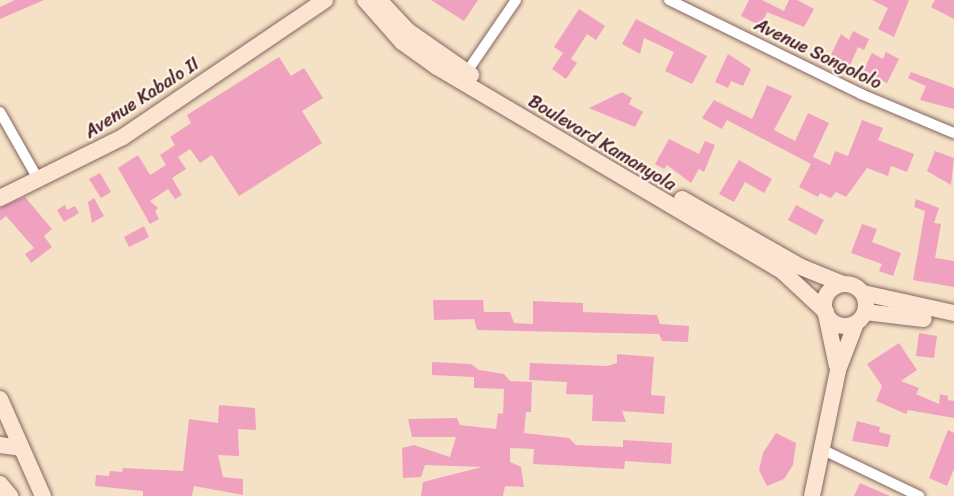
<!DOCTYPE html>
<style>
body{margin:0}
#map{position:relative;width:954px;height:496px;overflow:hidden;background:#f5e2c6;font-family:Sriracha,sans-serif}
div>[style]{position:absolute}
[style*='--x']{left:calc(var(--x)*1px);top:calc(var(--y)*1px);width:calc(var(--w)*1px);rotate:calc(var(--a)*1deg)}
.building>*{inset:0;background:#efa1bf}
.roads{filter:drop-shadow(0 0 2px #866361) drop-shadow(0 0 2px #866361)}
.street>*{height:10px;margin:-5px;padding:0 5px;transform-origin:5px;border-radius:5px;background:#fff}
.secondary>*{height:16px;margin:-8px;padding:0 8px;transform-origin:8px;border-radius:8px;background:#fce5d0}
.secondary>.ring{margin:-8px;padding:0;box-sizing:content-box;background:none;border:16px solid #fce5d0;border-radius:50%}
span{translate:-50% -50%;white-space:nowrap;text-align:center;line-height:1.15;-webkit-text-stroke:4.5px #fcf5e5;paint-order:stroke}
.street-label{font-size:18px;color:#4a1f2b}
</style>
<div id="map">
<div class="building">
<div style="clip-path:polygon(15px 0,44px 0,0 19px,0 7px)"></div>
<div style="clip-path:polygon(431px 0,478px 0,464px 21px)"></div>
<div style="clip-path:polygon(749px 0,762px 0,784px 11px,789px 0,797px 0,814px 9px,804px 27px,767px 12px,761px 26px,741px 16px)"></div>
<div style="clip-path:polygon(872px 0,909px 0,894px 37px,878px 29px,888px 8px)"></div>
<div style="clip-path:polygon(935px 0,954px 0,954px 19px,931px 7px)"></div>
<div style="clip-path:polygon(579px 9px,605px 26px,596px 40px,587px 34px,571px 59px,577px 63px,566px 79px,552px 69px,563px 53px,554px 47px)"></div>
<div style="clip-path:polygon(636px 19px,707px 56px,692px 84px,665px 71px,674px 52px,644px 38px,640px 54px,622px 44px)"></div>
<div style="clip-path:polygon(853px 31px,869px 39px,864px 50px,858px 47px,848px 70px,828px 61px,841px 34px,849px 40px)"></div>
<div style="clip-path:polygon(886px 52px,899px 59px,887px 83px,863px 71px,872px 53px,883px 59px)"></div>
<div style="clip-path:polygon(728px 54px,751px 69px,743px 86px,731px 81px,728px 88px,715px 82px)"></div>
<div style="clip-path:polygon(279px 57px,291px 76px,304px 68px,323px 98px,302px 111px,322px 143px,239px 196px,212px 155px,200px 163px,190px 149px,178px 157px,186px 169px,172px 178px,182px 195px,175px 199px,168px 189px,150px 201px,158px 208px,155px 211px,159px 219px,150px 224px,118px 168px,138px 155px,150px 175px,166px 165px,160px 155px,175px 145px,170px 137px,191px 123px,187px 115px)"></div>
<div style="clip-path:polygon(911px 72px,954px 88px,954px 109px,920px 100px,926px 86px,908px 78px)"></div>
<div style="clip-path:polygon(767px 85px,792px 96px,774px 130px,795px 141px,808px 113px,829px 123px,813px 157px,830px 165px,835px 151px,848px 156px,862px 120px,883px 128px,878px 140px,914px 154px,907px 172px,891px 166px,888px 176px,867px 168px,846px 197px,836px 192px,831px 198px,820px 193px,818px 197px,799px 187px,811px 164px,727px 120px,722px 129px,702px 118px,714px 100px,752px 119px)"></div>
<div style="clip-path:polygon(622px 92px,632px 98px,629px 104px,643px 112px,635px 127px,589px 108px)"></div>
<div style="clip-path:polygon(669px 139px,699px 154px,705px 141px,715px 145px,704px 172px,699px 169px,691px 183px,667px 165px,664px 169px,655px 164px)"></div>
<div style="clip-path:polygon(935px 151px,954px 158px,951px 185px,927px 171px)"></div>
<div style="clip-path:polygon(739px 160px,772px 179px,764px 193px,745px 182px,734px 202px,719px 194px)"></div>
<div style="clip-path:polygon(100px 173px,111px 192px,101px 198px,89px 179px)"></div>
<div style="clip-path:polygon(25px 197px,52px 229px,44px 236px,52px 247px,31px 263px,25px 254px,34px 248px,6px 216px,0 221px,0 208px)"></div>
<div style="clip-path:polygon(94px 198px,104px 216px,92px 223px,88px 202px)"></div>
<div style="clip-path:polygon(916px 199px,939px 208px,934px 223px,941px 224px,935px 258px,954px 261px,954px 287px,913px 280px,925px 211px,914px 207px)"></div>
<div style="clip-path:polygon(65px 205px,67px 210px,75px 206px,79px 213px,64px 222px,57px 210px)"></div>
<div style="clip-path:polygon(796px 205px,824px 220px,816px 235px,788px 220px)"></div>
<div style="clip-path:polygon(862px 224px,877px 229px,872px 242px,901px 253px,893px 276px,879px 271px,882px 264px,851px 253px)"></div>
<div style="clip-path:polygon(144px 226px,149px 237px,129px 247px,124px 237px)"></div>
<div style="clip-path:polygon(433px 300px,483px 300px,484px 312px,510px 312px,514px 323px,533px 324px,533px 301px,583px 303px,583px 312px,657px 315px,660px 324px,689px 326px,688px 342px,662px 341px,659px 334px,477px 330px,474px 319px,434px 320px)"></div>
<div style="clip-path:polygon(919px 333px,937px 336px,934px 358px,916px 356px)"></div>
<div style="clip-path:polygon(899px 343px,917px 370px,901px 381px,919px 388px,916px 394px,939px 404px,940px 394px,948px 396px,948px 400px,954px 401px,954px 418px,908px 410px,906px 414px,876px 401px,882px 386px,867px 364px)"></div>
<div style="clip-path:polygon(617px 354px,654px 357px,651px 395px,665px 396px,664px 414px,622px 411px,626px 422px,592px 421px,593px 395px,566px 394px,567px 382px,529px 380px,530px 363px,608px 366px,617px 363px)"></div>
<div style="clip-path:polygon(432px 362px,471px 364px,479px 370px,504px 374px,510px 381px,532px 382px,531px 412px,526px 412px,524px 433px,569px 438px,576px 445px,623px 447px,623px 440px,672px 443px,671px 464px,625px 461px,624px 469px,533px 464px,534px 449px,510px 448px,510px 462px,521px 467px,524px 487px,505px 486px,503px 496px,421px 496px,423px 482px,482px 467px,425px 465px,421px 477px,403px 478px,402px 448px,414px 445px,450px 457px,456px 437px,412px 437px,408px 419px,457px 418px,460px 425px,496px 429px,498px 413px,503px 414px,504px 389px,474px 388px,474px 377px,432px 375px)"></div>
<div style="clip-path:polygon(219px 405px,255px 408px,256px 430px,238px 429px,239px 456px,218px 455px,223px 477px,243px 479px,243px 495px,194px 486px,192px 496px,143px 496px,143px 491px,95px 486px,96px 475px,109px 476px,110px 471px,122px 472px,123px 468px,183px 471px,189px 419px,218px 423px)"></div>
<div style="clip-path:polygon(857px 421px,880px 427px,879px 432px,891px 435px,888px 447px,852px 441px)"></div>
<div style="clip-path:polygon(948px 430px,954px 433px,954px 469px,947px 486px,929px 478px)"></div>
<div style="clip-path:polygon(776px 433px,796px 443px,793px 465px,784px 479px,767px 486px,759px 470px,763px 453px)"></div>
<div style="clip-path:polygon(860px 483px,890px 496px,854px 496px)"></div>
</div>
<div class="roads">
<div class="street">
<div style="--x:669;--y:0;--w:214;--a:26.1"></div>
<div style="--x:861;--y:94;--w:101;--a:22.8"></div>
<div style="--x:464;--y:76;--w:92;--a:-55.6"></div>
<div style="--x:0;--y:112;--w:77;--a:60.4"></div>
<div style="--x:821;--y:449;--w:109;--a:25.6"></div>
</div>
<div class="secondary">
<div style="--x:365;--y:0;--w:56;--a:48.6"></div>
<div style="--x:402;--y:42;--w:43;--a:35.5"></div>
<div style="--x:437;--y:67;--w:401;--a:30.6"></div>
<div style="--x:782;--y:271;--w:60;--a:43"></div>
<div style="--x:379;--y:0;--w:42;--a:46.9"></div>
<div style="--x:408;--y:31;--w:77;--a:34.9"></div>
<div style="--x:0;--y:198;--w:137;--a:-26.4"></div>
<div style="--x:123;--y:137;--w:244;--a:-34.1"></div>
<div style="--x:682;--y:199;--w:137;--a:29.7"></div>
<div style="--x:801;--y:267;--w:45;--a:22"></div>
<div class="ring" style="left:824px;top:284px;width:26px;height:26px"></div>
<div style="--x:863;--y:293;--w:93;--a:12.4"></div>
<div style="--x:865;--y:312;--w:59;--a:6.8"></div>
<div style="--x:826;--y:314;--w:53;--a:78.1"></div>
<div style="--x:0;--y:399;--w:106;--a:66.1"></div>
<div style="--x:0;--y:445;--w:21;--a:8"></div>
<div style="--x:0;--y:484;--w:16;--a:50"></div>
<div style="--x:812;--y:496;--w:129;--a:-78.3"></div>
<div style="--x:838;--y:370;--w:50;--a:-69"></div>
</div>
</div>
<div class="street-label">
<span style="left:818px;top:54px;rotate:26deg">Avenue Songololo</span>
<span style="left:142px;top:98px;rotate:-33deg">Avenue Kabalo II</span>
<span style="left:602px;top:143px;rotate:31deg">Boulevard Kamanyola</span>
</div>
</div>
